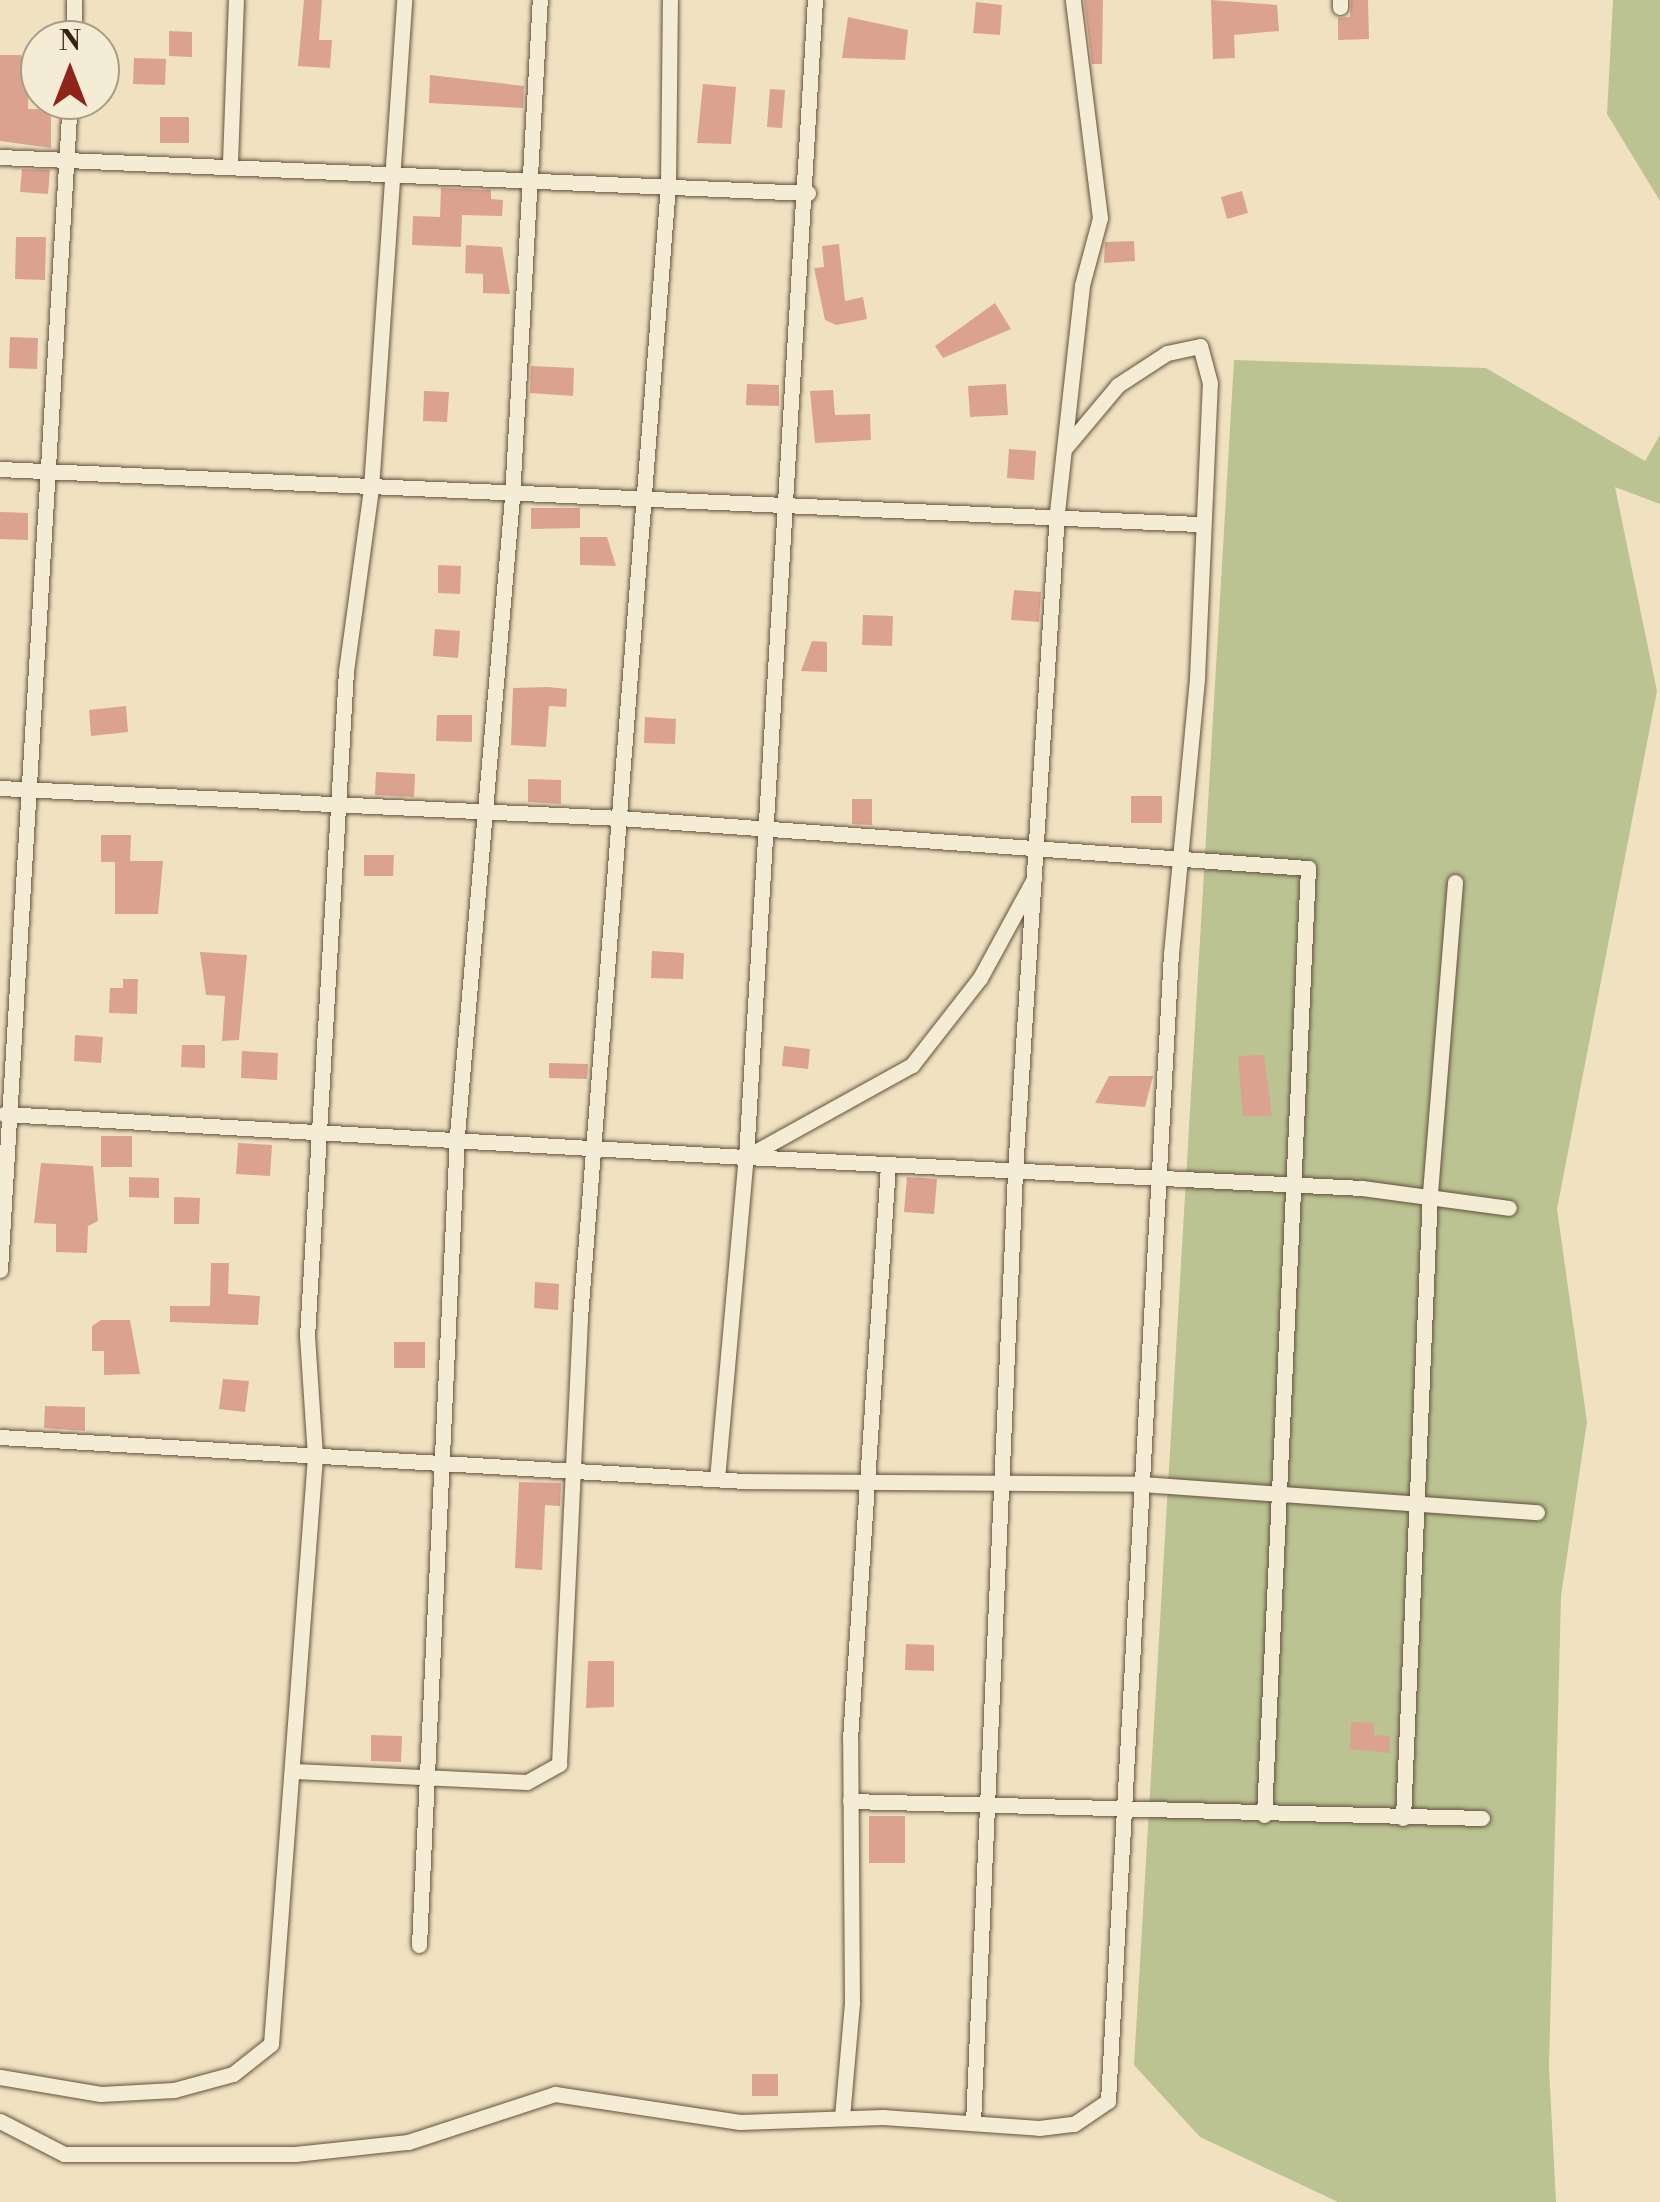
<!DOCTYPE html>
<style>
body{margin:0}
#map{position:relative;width:1660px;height:2202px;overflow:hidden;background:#f0e2c0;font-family:"Libre Bodoni",serif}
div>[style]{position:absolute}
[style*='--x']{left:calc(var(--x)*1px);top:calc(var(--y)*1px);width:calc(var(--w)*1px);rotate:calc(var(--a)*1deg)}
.green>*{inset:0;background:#bbc392}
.building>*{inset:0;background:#dba290}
.roads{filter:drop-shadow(0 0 2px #64513e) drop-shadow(0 0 2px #64513e)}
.street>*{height:15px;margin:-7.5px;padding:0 7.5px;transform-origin:7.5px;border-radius:7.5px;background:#f5ecd6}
span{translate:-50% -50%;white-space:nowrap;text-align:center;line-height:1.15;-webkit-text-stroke:9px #f5ecd6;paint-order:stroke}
.north{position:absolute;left:20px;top:20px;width:100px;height:100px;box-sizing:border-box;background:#f5ecd6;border:2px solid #a89b88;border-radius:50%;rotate:0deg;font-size:28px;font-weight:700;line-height:40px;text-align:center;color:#352113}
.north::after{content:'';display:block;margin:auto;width:35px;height:45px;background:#8f2418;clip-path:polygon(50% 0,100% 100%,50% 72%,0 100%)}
</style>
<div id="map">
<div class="green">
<div style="clip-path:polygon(1613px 0,1660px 0,1660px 201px,1607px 114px)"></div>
<div style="clip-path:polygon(1234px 360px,1486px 368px,1645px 461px,1660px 435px,1660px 504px,1615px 487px,1657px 691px,1557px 1209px,1587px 1422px,1561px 1596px,1549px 2067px,1556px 2202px,1338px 2202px,1200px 2137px,1134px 2065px)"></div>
</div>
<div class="building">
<div style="clip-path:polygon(304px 0,322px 0,319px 40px,332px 40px,330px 68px,298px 66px)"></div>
<div style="clip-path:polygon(1084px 0,1103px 0,1102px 64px,1092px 64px)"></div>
<div style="clip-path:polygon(1211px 0,1277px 5px,1279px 31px,1234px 35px,1235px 58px,1213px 59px)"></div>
<div style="clip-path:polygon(1351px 0,1368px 0,1369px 39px,1338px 40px,1338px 18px,1350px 17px)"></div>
<div style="clip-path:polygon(976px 2px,1002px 5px,1000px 35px,973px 33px)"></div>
<div style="clip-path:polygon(848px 17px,908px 30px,905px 60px,842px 58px)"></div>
<div style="clip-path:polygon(169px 31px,192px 32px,192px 57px,169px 56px)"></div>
<div style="clip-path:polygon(0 55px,21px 55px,29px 69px,28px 109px,51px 109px,51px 148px,0 141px)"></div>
<div style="clip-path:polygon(134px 58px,166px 59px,165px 85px,133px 84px)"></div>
<div style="clip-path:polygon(430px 75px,524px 86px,523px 108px,429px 103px)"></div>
<div style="clip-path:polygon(703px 84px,736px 87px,731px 144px,697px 143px)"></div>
<div style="clip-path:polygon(770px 89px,785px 90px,782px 128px,767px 127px)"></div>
<div style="clip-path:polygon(160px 117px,189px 117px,189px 143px,160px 143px)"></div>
<div style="clip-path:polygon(22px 169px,50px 170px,48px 194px,20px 192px)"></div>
<div style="clip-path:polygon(441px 188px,491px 190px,491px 199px,503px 200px,502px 216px,462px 215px,461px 247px,412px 245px,413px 216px,440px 217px)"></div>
<div style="clip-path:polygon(1242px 191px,1248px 213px,1227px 219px,1221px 197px)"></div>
<div style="clip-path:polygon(16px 237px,46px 237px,45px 280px,15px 279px)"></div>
<div style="clip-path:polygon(1134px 241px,1135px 261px,1104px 263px,1105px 242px)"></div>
<div style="clip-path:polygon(839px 244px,845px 301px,863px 297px,867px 319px,836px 325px,825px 320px,814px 268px,824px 267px,822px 246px)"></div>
<div style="clip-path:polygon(466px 245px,502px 247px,510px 294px,483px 293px,483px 274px,465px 273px)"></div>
<div style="clip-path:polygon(995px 303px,1011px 329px,943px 358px,935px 346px)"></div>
<div style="clip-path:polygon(10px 337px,38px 338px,37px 369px,9px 368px)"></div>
<div style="clip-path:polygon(531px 366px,574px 368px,573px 396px,530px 393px)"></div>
<div style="clip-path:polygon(747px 384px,779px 385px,779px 406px,746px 405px)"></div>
<div style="clip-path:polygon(1006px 384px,1008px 415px,970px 417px,968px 386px)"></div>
<div style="clip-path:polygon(833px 390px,835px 415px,870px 414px,871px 440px,815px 443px,810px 391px)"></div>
<div style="clip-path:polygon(424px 391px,449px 392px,447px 422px,423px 421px)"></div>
<div style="clip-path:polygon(1009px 449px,1036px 451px,1034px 480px,1007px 478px)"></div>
<div style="clip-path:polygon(531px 508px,580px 508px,580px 528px,531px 529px)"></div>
<div style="clip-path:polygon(0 512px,28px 513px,28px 540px,0 539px)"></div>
<div style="clip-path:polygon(580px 537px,607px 537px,616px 566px,580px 565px)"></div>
<div style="clip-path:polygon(438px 565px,461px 566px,460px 594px,438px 593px)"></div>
<div style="clip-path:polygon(1014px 590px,1041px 592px,1039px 622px,1011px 620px)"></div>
<div style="clip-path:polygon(863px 615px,893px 616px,892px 646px,862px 645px)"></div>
<div style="clip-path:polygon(435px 629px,460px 631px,458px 658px,433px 656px)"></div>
<div style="clip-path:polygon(812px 641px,827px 642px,827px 672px,801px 671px)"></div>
<div style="clip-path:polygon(548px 687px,567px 689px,566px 707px,549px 706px,546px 747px,511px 745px,513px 688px)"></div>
<div style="clip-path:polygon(126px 706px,128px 732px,91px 736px,89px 710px)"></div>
<div style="clip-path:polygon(437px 715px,472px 715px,472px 742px,436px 741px)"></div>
<div style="clip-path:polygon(645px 717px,676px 719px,675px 744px,644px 743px)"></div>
<div style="clip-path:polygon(376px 772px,415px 774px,414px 797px,375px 795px)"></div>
<div style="clip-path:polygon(528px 779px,561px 780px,561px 804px,528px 802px)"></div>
<div style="clip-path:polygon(1131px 796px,1162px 796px,1162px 823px,1131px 823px)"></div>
<div style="clip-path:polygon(852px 799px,872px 799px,872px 825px,852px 824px)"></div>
<div style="clip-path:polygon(101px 835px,131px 835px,130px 861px,163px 861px,158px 914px,115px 914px,115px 862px,101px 862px)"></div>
<div style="clip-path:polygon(364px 855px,394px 855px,393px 876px,364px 876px)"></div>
<div style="clip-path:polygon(652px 951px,684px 953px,683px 979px,651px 978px)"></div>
<div style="clip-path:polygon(200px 952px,247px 955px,239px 1040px,222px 1041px,225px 996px,206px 995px)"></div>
<div style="clip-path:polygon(123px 979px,138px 979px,137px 1014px,109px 1013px,110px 988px,123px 988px)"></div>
<div style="clip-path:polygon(75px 1035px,103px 1037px,101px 1063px,74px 1061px)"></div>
<div style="clip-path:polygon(182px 1045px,205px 1045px,205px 1068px,181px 1067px)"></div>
<div style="clip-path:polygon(784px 1046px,810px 1049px,808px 1069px,782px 1066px)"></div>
<div style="clip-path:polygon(242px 1051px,278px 1053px,277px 1080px,241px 1078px)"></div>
<div style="clip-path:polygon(1264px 1055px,1272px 1116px,1243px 1116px,1238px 1056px)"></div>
<div style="clip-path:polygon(549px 1063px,588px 1064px,587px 1079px,549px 1078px)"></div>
<div style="clip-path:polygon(1109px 1076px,1153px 1076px,1145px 1107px,1095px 1103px)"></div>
<div style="clip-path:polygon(101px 1136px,132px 1136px,132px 1167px,101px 1167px)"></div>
<div style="clip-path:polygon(238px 1143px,272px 1145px,270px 1176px,236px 1174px)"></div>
<div style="clip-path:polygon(41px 1163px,93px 1166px,98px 1221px,88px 1226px,87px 1253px,56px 1252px,56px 1224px,34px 1223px)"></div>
<div style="clip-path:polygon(129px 1177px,159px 1178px,159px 1198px,129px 1197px)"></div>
<div style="clip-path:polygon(907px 1177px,937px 1179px,934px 1214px,904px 1212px)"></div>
<div style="clip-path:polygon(174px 1197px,200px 1198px,199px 1224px,174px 1224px)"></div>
<div style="clip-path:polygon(211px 1263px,229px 1263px,228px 1294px,260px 1296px,258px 1325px,170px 1322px,170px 1306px,210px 1306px)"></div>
<div style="clip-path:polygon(535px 1282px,559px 1284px,558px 1310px,534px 1308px)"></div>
<div style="clip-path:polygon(101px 1320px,130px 1320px,140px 1374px,104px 1375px,104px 1351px,92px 1351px,92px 1326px)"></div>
<div style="clip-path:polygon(394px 1342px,425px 1342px,425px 1368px,394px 1368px)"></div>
<div style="clip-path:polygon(223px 1379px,249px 1381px,245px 1412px,219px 1409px)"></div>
<div style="clip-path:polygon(45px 1406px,85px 1407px,85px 1431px,44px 1428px)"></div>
<div style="clip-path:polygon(519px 1482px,561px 1483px,560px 1506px,545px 1505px,542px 1570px,515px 1568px)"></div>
<div style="clip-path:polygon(906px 1644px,934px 1645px,934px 1671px,905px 1670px)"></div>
<div style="clip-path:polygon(588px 1661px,614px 1661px,614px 1707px,586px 1708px)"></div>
<div style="clip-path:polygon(1351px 1722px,1374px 1723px,1374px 1735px,1390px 1736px,1389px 1753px,1350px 1749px)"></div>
<div style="clip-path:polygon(371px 1735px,402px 1736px,401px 1762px,371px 1761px)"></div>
<div style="clip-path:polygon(869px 1816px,905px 1816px,905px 1863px,869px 1863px)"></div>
<div style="clip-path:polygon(752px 2074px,778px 2074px,778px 2096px,752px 2096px)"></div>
</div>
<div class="roads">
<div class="street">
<div style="--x:1340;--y:7;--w:7;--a:-90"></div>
<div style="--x:74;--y:40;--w:40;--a:-90"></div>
<div style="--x:0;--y:157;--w:809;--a:2.55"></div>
<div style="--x:230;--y:162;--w:162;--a:-87.9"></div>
<div style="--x:0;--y:469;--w:1200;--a:2.63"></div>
<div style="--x:0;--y:788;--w:621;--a:2.77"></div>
<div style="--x:620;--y:818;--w:690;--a:4.16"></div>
<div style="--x:1308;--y:868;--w:948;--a:92.66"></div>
<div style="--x:4;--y:1114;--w:743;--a:3.32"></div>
<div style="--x:746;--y:1157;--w:190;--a:-29"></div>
<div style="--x:912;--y:1065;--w:110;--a:-52"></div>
<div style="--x:980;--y:978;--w:113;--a:-61.4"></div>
<div style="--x:746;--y:1157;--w:617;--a:2.88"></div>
<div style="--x:1362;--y:1188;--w:148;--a:7.7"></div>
<div style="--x:0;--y:1270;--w:1172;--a:-86.58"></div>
<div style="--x:0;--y:1437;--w:746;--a:3.38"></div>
<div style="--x:745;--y:1481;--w:397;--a:0.4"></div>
<div style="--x:1142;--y:1484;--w:396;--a:4.1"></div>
<div style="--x:717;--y:1479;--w:323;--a:-84.9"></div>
<div style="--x:746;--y:1157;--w:1159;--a:-86.59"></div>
<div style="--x:294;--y:1771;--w:233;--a:2.7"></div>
<div style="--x:527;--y:1782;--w:37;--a:-29"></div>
<div style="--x:559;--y:1764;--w:446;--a:-87.3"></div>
<div style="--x:580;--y:1318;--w:1136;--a:-85.56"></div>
<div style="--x:668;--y:185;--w:185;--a:-89.4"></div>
<div style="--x:850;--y:1801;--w:632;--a:1.54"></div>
<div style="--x:1403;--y:1818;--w:626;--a:-87.53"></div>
<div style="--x:1430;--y:1193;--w:312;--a:-85.4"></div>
<div style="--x:419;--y:1945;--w:811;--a:-87.31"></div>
<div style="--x:457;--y:1135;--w:640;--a:-85.07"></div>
<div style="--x:512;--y:497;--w:498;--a:-86.8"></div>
<div style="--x:0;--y:2077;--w:102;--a:9.6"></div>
<div style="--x:101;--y:2094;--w:73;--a:-3.1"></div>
<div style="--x:174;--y:2090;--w:61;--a:-15.2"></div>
<div style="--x:233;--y:2074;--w:48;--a:-38.3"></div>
<div style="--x:271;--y:2044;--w:590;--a:-85.72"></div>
<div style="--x:315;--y:1456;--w:119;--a:-93.8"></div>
<div style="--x:307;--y:1337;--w:667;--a:-86.65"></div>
<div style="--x:346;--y:671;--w:185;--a:-82.2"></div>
<div style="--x:371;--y:488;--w:489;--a:-86.1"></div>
<div style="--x:842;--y:2117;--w:114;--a:-85"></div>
<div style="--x:852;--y:2003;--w:264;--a:-90.4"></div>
<div style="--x:850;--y:1739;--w:574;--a:-86.21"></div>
<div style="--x:0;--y:2121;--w:72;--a:27.3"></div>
<div style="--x:64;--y:2154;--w:231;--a:0"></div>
<div style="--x:295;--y:2154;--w:114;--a:-6.1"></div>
<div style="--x:408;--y:2142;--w:155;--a:-18.1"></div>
<div style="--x:555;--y:2094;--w:187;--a:8.6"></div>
<div style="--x:740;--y:2122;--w:143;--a:-2"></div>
<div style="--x:883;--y:2117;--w:156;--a:4"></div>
<div style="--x:1039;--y:2128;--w:35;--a:-7"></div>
<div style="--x:1074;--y:2124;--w:41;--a:-34.1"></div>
<div style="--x:1108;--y:2101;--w:1149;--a:-86.86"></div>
<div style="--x:1171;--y:954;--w:277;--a:-84.6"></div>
<div style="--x:1197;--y:678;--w:295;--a:-87.5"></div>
<div style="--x:1210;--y:383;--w:38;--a:-105"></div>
<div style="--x:1200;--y:346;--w:34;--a:168"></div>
<div style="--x:1167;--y:353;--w:59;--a:146.9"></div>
<div style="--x:1118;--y:385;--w:81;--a:130"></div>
<div style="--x:973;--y:2123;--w:953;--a:-87.47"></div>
<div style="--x:1015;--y:1171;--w:660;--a:-86.35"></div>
<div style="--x:1057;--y:512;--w:228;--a:-83.7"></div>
<div style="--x:1082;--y:285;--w:69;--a:-75"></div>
<div style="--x:1100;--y:218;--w:220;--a:-97.1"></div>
</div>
</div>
<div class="north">N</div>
</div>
